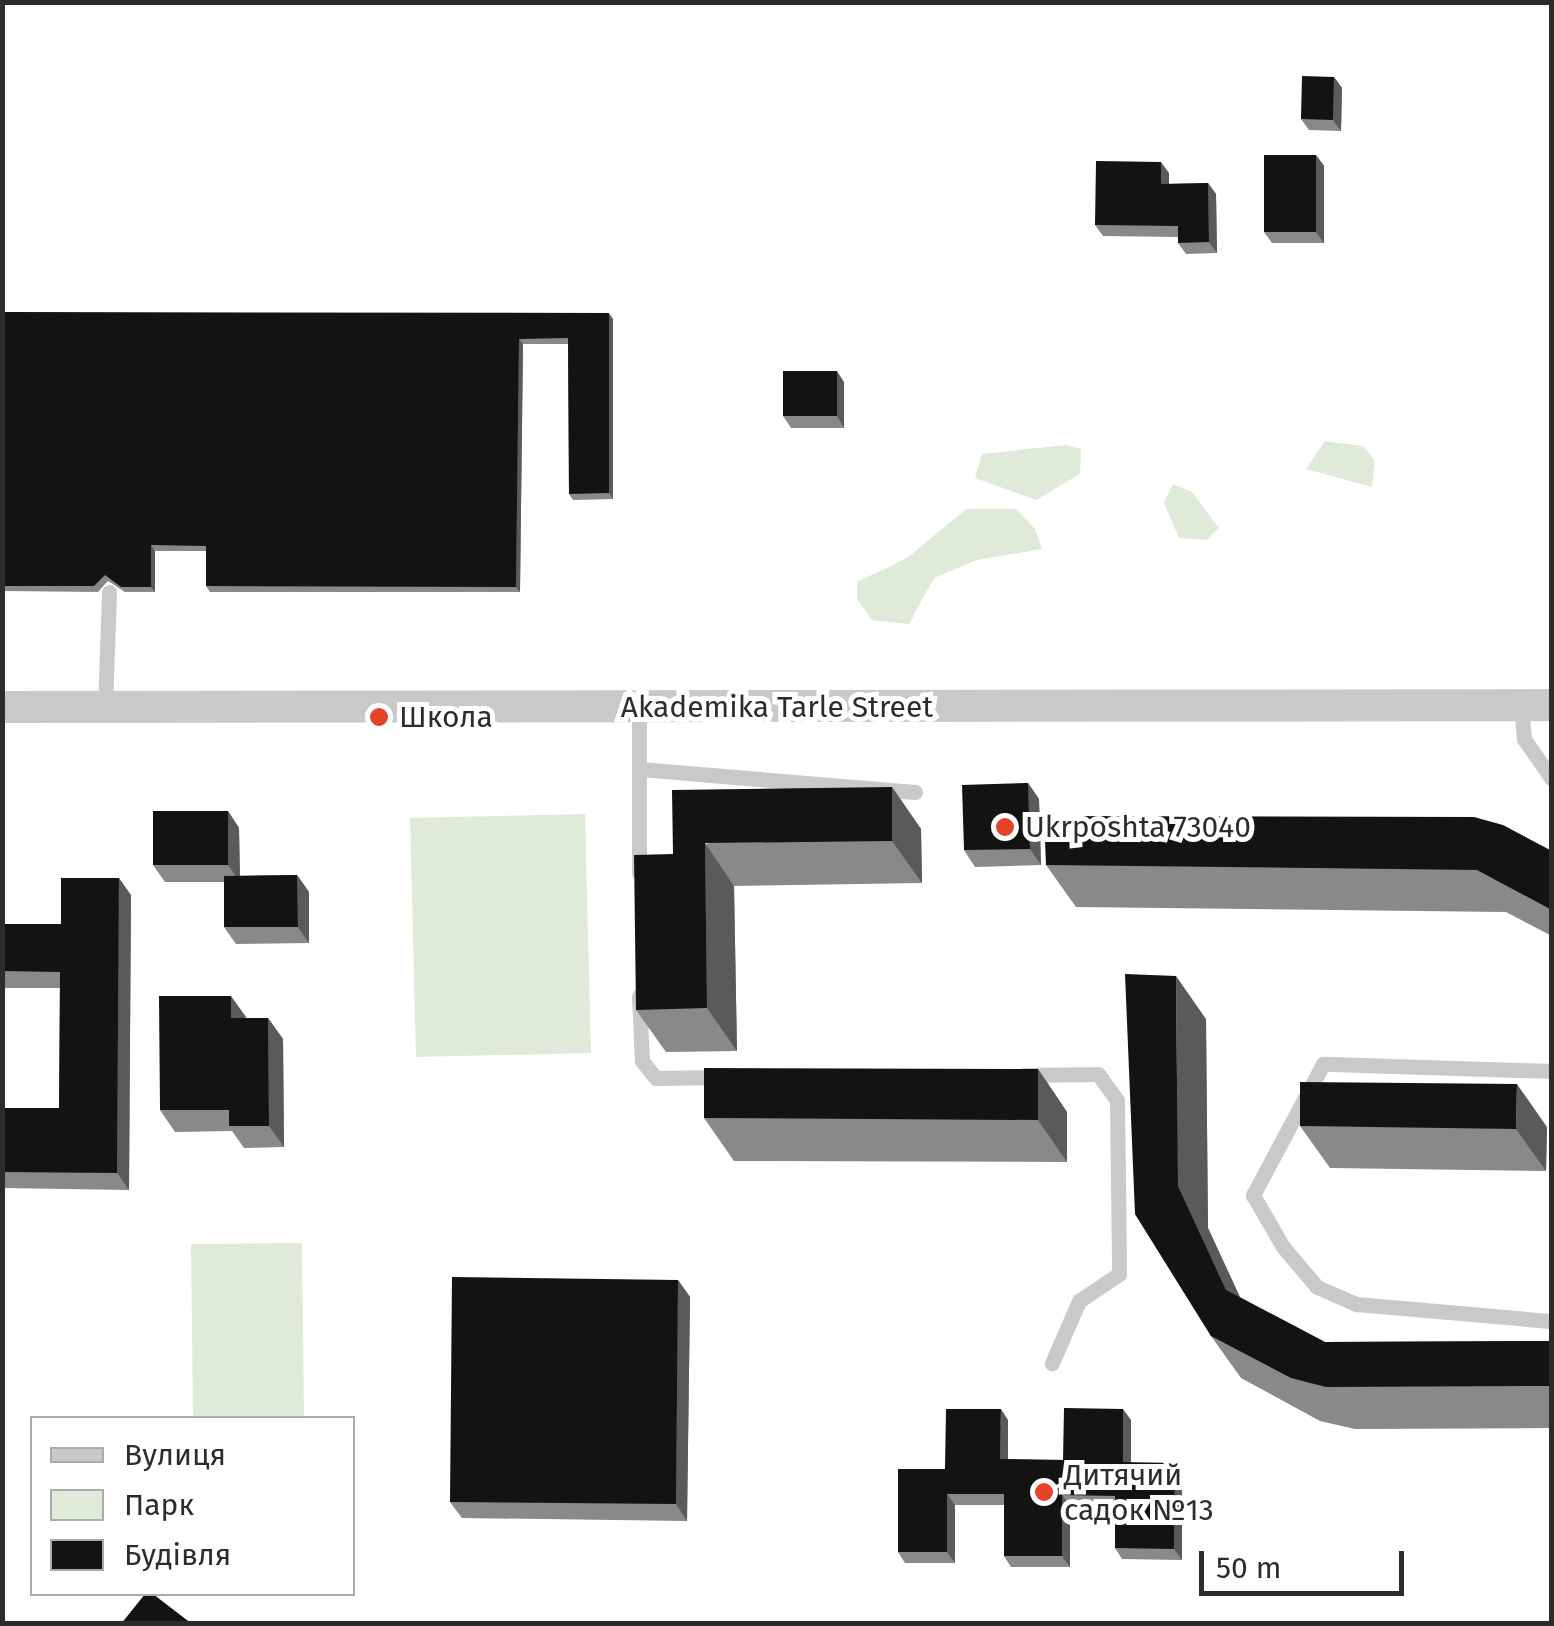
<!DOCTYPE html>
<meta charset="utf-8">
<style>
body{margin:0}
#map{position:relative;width:1554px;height:1626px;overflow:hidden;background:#fff;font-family:"Fira Sans",sans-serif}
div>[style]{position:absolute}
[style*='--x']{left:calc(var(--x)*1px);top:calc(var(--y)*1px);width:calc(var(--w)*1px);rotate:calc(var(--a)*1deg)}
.green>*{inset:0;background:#dfead9}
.lane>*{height:15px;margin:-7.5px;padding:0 7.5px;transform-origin:7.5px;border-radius:7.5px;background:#c9c9c9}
.street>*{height:32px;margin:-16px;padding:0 16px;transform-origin:16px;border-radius:16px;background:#c9c9c9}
.wall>*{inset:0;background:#898989}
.shaded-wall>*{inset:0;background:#5a5a5a}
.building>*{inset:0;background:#131313}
.dots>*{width:28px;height:28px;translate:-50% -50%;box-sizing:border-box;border:5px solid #fff;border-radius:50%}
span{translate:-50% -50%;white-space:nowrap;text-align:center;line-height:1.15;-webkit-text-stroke:10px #fff;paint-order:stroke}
.street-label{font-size:30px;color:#2c2c2c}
.poi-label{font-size:30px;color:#2c2c2c}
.left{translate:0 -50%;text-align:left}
.frame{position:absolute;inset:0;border:5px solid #2c2c2c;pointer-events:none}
.legend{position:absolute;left:30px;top:1416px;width:325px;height:180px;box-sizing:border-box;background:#fff;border:2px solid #ababab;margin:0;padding:12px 18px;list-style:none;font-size:30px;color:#2c2c2c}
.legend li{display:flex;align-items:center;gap:20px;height:50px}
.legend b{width:50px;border:2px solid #ababab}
.scale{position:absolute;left:1199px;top:1551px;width:205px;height:45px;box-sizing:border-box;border:5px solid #2c2c2c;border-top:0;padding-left:12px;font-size:30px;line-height:35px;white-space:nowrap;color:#2c2c2c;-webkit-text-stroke:8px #fff;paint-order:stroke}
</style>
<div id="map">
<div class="green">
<div style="clip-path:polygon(1325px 441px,1363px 446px,1375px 461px,1372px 487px,1306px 469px)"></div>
<div style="clip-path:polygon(1066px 445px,1081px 449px,1080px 474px,1036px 500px,975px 478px,982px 454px)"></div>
<div style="clip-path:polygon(1173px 484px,1192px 492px,1219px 528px,1207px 540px,1179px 538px,1164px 503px)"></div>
<div style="clip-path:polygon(966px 509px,1016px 509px,1035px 529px,1042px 549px,977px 560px,934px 578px,909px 624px,872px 620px,857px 599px,857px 582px,907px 558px)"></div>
<div style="clip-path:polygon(585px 814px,591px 1053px,416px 1057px,410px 818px)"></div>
<div style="clip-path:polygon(302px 1243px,304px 1418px,193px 1418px,191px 1244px)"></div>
</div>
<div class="lane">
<div style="--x:1521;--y:705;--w:34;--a:85"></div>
<div style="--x:1524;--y:739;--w:49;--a:55"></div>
<div style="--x:105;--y:708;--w:116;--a:-88"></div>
<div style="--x:640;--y:769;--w:276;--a:4.8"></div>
<div style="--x:639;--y:873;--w:166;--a:-90"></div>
<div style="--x:639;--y:996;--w:65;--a:87.4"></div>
<div style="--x:642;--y:1061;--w:22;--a:51"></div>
<div style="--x:656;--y:1078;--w:65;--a:-0.9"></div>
<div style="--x:1552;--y:1071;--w:229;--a:-178.2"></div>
<div style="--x:1323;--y:1064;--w:149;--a:118.1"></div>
<div style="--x:1253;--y:1195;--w:60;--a:60"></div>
<div style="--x:1283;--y:1247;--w:52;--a:49.6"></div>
<div style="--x:1317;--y:1287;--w:43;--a:23.6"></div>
<div style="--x:1356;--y:1304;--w:197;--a:5"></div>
<div style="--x:1024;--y:1075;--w:74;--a:-0.8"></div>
<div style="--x:1098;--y:1074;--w:32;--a:54"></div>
<div style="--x:1117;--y:1100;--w:174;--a:89.3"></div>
<div style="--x:1119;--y:1274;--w:48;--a:146"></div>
<div style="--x:1079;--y:1301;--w:68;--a:113.5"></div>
</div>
<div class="street">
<div style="--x:2;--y:707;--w:1550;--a:-0.07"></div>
</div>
<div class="wall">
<div style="clip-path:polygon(1334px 77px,1342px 88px,1341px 131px,1309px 130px,1301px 119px)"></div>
<div style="clip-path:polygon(1316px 155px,1324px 166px,1324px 243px,1272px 243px,1264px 232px)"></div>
<div style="clip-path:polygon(1169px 173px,1169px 184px,1208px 183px,1216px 194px,1217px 253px,1186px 254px,1178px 243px,1178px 237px,1103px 236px,1095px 225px)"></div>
<div style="clip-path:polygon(2px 312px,613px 319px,613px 499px,573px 500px,569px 494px,568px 344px,523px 344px,520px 592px,210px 592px,206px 586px,206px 551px,155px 551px,155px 592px,125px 592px,108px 581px,98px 592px,2px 591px)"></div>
<div style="clip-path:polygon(844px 382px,844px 428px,791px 428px,783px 416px)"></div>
<div style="clip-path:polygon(1028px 783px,1039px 799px,1041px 865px,975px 867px,964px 850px)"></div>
<div style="clip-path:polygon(892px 787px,921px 829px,922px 883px,734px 886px,737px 1051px,666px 1052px,636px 1010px,673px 854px)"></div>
<div style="clip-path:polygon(228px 811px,239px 828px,240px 876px,297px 875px,309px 892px,309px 943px,236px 944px,224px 927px,224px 882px,165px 882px,153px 865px)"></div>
<div style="clip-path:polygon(1552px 851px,1552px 936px,1506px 912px,1076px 907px,1046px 865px)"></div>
<div style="clip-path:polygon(131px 895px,129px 1190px,2px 1188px,2px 1108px,59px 1108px,60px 988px,2px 988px,2px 924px,61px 924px)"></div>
<div style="clip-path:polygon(246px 1018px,268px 1018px,283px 1039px,284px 1147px,244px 1148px,232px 1131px,175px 1132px,160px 1110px)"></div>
<div style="clip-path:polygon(1206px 1019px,1208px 1228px,1240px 1297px,1325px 1342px,1552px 1341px,1552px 1428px,1355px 1429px,1320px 1421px,1241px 1378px,1211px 1336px,1135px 1214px)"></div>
<div style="clip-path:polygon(1038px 1069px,1067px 1112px,1067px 1162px,734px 1161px,704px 1118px)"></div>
<div style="clip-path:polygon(1300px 1126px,1547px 1127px,1546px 1171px,1330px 1168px)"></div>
<div style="clip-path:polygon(678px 1280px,690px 1297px,687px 1521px,462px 1518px,450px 1502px)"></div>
<div style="clip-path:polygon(1008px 1420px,1008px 1459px,1063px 1460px,1131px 1420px,1131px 1463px,1175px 1463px,1182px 1474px,1182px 1560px,1122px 1559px,1115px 1548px,1115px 1507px,1070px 1506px,1070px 1567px,1011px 1567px,1004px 1556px,1004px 1505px,955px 1505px,955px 1563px,905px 1563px,898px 1552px,945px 1469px)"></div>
</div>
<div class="shaded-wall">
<div style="clip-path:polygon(1334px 77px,1342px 88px,1341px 131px,1333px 120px)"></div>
<div style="clip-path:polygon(1316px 155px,1324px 166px,1324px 243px,1316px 232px)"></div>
<div style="clip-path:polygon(1161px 162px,1169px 173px,1169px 195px,1161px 184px)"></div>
<div style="clip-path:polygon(1208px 183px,1216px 194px,1217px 253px,1209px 242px)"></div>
<div style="clip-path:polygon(609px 313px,613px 319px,613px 499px,609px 493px)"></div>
<div style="clip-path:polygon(519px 339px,523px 344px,520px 592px,516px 587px)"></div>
<div style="clip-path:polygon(837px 371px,844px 382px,844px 428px,837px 416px)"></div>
<div style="clip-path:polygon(151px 545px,155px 551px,155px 592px,151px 587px)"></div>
<div style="clip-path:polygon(1028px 783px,1039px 799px,1041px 865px,1030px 849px)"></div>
<div style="clip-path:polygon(892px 787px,921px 829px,922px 883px,892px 841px)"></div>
<div style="clip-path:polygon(228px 811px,239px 828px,240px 882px,228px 865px)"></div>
<div style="clip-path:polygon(705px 843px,734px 886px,737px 1051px,707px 1008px)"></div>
<div style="clip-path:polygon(297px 875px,309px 892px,309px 943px,298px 927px)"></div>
<div style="clip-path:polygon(119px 878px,131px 895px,129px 1190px,117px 1173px)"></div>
<div style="clip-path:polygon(1176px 976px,1206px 1019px,1208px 1228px,1256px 1332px,1226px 1290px,1178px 1186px)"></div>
<div style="clip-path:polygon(231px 996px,246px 1017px,246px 1040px,231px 1018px)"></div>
<div style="clip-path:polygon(268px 1018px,283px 1039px,284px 1147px,269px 1126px)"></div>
<div style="clip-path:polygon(1038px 1069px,1067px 1112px,1067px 1162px,1038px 1120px)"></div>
<div style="clip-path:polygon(1517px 1084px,1547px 1127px,1546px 1171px,1516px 1129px)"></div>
<div style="clip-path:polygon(678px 1280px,690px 1297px,687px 1521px,676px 1504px)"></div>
<div style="clip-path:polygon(1001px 1409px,1008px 1420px,1008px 1470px,1000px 1459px)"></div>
<div style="clip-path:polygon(1123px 1409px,1131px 1420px,1131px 1474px,1123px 1462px)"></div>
<div style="clip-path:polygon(1175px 1463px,1182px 1474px,1182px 1560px,1174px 1549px)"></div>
<div style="clip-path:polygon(947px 1494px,955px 1505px,955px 1563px,947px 1552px)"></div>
<div style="clip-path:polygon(1062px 1495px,1070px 1506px,1070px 1567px,1062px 1556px)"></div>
</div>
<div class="building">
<div style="clip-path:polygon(1302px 76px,1334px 77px,1333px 120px,1301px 119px)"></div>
<div style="clip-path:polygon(1264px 155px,1316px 155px,1316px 232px,1264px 232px)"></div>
<div style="clip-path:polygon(1096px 161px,1161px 162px,1161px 184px,1208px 183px,1209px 242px,1178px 243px,1178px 226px,1095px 225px)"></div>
<div style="clip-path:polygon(2px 312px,609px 313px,609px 493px,569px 494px,568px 338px,519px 339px,516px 587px,206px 586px,206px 546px,151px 545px,151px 587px,121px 587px,105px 575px,94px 586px,2px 586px)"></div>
<div style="clip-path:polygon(783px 371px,837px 371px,837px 416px,783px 416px)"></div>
<div style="clip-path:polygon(1028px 783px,1030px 849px,964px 850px,962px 785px)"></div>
<div style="clip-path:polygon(892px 787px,892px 841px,705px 843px,707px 1008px,636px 1010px,634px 855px,673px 854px,672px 790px)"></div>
<div style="clip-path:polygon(153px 811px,228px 811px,228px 865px,153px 865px)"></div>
<div style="clip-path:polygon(1044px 816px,1474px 817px,1503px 825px,1552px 851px,1552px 910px,1477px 870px,1046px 865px)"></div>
<div style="clip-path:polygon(297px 875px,298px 927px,224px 927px,224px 876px)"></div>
<div style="clip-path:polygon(61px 878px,119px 878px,117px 1173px,2px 1172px,2px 1108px,59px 1108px,60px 972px,2px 971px,2px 924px,61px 924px)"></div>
<div style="clip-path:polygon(1125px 974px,1176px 976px,1178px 1186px,1226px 1290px,1325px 1342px,1552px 1341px,1552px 1386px,1326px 1387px,1291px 1378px,1211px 1336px,1135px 1214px)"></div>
<div style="clip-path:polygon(159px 996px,231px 996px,231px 1018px,268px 1018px,269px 1126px,229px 1126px,229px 1110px,160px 1110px)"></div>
<div style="clip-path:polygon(704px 1068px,1038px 1069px,1038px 1120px,704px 1118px)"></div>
<div style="clip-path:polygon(1300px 1082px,1517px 1084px,1516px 1129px,1300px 1126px)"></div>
<div style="clip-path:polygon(452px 1277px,678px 1280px,676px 1504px,450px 1502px)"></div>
<div style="clip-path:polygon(1064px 1408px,1123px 1409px,1123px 1462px,1175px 1463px,1174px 1549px,1115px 1548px,1115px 1496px,1062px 1495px,1062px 1556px,1004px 1556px,1004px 1494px,947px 1494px,947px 1552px,898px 1552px,898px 1469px,945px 1469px,946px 1409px,1001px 1409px,1000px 1459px,1063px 1460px)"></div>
<div style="clip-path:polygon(145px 1594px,153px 1594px,192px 1624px,121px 1624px)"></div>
</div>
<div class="dots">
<div style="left:379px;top:717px;background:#e5422b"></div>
<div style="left:1005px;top:827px;background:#e5422b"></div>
<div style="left:1044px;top:1492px;background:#e5422b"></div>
</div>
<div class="street-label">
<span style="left:777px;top:707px">Akademika Tarle Street</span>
</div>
<div class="poi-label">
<span class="left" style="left:399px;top:717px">Школа</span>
<span class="left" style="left:1025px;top:827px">Ukrposhta 73040</span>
<span class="left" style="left:1064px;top:1492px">Дитячий<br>садок №13</span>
</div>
<div class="frame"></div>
<ul class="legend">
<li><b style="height:12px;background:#c9c9c9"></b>Вулиця</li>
<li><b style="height:28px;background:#dfead9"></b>Парк</li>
<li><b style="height:28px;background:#131313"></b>Будівля</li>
</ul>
<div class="scale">50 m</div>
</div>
